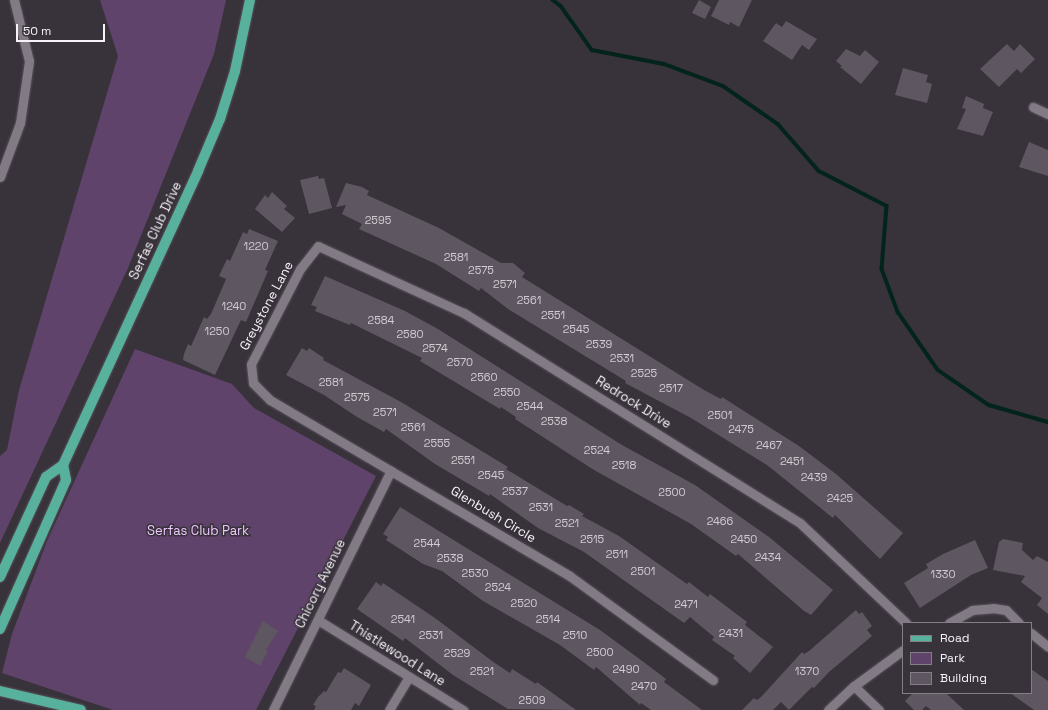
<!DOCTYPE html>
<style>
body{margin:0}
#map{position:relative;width:1048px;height:710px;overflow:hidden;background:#38323b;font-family:"Space Grotesk",sans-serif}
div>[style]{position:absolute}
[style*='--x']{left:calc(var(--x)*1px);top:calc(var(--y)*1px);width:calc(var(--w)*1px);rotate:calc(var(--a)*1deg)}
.green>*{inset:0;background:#5f436a}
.stream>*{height:3.5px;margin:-1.75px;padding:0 1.75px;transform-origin:1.75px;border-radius:1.75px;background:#03241b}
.building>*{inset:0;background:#5e5661}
.roads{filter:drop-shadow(0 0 1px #57515a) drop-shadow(0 0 1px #57515a)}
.minor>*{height:9px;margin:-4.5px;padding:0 4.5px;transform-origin:4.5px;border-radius:4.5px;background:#827a85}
.primary>*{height:10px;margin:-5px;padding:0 5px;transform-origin:5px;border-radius:5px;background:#58b19c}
span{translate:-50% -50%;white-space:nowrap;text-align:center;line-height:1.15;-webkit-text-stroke:3px #38323b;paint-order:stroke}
.number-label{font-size:11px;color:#d1cbd2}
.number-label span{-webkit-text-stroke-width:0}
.street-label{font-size:13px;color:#f7f2f8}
.park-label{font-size:13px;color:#edc8fc}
.legend{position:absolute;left:902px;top:622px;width:130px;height:72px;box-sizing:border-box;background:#38323b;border:1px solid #847f87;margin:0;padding:5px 7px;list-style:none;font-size:12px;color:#f7f2f8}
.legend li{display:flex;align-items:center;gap:8px;height:20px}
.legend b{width:20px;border:1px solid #847f87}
.scale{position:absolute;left:16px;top:24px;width:89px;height:18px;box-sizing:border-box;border:2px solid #f7f2f8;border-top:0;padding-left:5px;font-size:12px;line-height:14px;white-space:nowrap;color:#f7f2f8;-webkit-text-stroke:3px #38323b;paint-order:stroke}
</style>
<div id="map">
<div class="green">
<div style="clip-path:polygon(100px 0,226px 0,214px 54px,128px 268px,0 543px,0 456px,7px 450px,19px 390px,118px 56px)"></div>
<div style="clip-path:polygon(135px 349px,232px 384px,254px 408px,376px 476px,256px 710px,113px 710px,2px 673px,12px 634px,47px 541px)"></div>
</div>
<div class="stream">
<div style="--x:553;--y:0;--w:10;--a:37"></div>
<div style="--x:561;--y:6;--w:54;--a:54.8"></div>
<div style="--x:592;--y:50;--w:73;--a:11"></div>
<div style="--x:664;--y:64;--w:63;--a:20.4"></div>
<div style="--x:723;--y:86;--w:67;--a:34.6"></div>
<div style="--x:778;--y:124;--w:62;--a:48.9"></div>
<div style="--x:819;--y:171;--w:76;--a:27.2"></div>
<div style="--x:887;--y:206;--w:63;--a:94.5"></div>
<div style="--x:882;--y:269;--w:46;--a:69.6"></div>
<div style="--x:898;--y:312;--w:70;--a:55.4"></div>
<div style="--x:938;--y:370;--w:62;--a:34.5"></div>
<div style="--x:989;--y:405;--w:61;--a:16.1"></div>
</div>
<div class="building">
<div style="clip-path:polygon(699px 0,711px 7px,705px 19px,692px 13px)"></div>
<div style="clip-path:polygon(719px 0,752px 0,739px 27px,730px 22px,729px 25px,711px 16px)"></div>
<div style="clip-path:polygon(786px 21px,817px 39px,809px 50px,802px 45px,792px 60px,763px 41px,776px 23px,782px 27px)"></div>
<div style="clip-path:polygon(1007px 44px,1014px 51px,1020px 44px,1035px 59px,1021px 73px,1017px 69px,999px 87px,980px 69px)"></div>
<div style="clip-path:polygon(846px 49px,860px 56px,865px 50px,879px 62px,861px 84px,840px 67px,842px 66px,836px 61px)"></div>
<div style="clip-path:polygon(903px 68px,928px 75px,926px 82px,932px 84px,927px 103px,895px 95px)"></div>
<div style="clip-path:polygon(966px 96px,984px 104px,983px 108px,993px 112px,983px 136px,957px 129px,966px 109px,962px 108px)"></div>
<div style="clip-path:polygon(1029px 142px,1048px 150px,1048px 176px,1019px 167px)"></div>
<div style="clip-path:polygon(318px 176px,319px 179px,324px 178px,332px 208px,309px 214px,300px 180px)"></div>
<div style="clip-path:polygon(346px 183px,362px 187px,369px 191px,367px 195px,439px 228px,501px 263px,513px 263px,525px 273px,522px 277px,704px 390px,721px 399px,722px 397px,799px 446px,836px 474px,903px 533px,880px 559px,835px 515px,833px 518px,767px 465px,691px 418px,625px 383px,626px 381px,508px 309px,481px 288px,479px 291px,436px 264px,359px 229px,362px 224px,342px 214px,346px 205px,336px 207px)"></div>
<div style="clip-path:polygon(272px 192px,287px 206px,284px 209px,295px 218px,282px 232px,255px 209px,265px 195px,268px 198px)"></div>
<div style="clip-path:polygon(249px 229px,278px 241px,265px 270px,268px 271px,246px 322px,241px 320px,215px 375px,183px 360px,184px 354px,188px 344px,191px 346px,204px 317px,207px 319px,211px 314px,226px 279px,219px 276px,227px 259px,230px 261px,243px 232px,247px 234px)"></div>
<div style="clip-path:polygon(325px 276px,405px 311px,438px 329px,622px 445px,695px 485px,769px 537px,833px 590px,811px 615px,804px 611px,738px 554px,736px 556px,691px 524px,594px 470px,515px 419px,516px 417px,501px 407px,500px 409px,420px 361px,422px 358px,351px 323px,350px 325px,315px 311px,317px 307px,311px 305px)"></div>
<div style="clip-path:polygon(302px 348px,307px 351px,309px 348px,324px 358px,323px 360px,401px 402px,508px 467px,506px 469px,567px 506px,569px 505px,584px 514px,582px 516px,619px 536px,687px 584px,689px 582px,708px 597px,710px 594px,747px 622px,745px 625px,773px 647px,750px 673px,733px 658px,735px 656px,712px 640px,714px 637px,690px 617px,684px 623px,584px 552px,538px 528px,490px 494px,489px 496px,435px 464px,386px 429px,384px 432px,357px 417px,324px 395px,286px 375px)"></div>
<div style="clip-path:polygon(400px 507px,600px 630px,645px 663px,666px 679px,664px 682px,702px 710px,651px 710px,641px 703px,640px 705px,596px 667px,594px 670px,560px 645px,483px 601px,442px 571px,423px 564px,386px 540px,388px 537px,383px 534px)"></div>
<div style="clip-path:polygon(1003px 539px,1023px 543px,1022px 550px,1033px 560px,1037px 556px,1048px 562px,1048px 614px,1037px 605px,1042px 598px,1021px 582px,1025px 576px,993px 570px,999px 542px)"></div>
<div style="clip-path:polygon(975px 540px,988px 568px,971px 575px,920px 608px,904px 583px,928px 568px,926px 564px,943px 554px)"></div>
<div style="clip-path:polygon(376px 582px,381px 586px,383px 583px,435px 618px,492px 661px,510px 673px,512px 669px,536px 684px,537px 682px,576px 710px,508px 709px,453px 675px,405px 638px,403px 641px,357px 609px)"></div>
<div style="clip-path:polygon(856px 610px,859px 614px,862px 612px,872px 626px,867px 630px,872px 636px,829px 672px,814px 688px,812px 687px,789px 710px,781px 702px,773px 710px,742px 710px,754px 698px,757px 700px,761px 697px,802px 652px,804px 654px,809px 651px)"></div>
<div style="clip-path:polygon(263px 621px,278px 631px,266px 650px,268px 651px,260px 666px,245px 657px)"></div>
<div style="clip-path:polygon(344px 668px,371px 685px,359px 706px,355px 703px,351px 710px,314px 710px,316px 706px,313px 705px,318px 697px,324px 691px,326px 692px,338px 672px,341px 673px)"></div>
<div style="clip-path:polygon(1031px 669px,1048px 681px,1048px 710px,1034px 710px,1010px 693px,1031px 693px)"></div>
<div style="clip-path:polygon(913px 693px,946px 693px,964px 710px,931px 710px,926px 706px,922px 710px,914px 710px,905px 701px)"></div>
</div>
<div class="roads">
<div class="minor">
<div style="--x:1033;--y:107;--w:17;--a:25"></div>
<div style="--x:0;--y:177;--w:58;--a:-69.7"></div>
<div style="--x:20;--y:123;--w:63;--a:-81.7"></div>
<div style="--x:29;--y:61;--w:63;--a:-103.8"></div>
<div style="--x:318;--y:620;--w:171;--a:31.8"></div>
<div style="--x:949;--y:623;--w:26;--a:-29"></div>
<div style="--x:972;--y:610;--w:21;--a:-5"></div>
<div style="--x:993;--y:608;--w:13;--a:9"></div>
<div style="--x:1006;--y:610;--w:18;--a:45"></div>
<div style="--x:1031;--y:633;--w:22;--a:39"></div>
<div style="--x:713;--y:680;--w:177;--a:-144"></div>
<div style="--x:570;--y:576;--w:348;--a:-149.6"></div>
<div style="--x:270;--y:400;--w:24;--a:-135"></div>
<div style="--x:253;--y:383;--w:19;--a:-96"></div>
<div style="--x:251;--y:364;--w:107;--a:-62.7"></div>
<div style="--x:300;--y:269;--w:29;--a:-52"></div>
<div style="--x:318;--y:246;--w:161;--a:24.7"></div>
<div style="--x:464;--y:313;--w:396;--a:32"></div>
<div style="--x:800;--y:523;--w:146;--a:43.3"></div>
<div style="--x:854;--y:686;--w:35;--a:44"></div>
<div style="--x:273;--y:710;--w:267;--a:-63.8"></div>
<div style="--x:389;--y:710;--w:39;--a:-59"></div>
<div style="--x:828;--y:710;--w:35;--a:-43"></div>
<div style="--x:854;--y:686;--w:61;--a:-36.3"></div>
</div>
<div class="primary">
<div style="--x:0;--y:577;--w:110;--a:-65.3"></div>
<div style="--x:46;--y:477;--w:21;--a:-35"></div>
<div style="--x:63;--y:465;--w:324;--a:-65.3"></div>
<div style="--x:198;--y:171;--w:56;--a:-67.1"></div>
<div style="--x:220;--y:119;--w:50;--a:-72.6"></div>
<div style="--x:235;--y:71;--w:73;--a:-78.1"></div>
<div style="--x:0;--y:629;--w:163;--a:-66.1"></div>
<div style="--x:66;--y:480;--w:15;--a:-101"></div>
<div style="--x:0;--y:691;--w:83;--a:13.2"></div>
</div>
</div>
<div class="number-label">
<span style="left:378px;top:220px">2595</span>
<span style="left:256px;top:246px">1220</span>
<span style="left:456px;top:257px">2581</span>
<span style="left:481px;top:270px">2575</span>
<span style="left:505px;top:284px">2571</span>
<span style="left:529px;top:300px">2561</span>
<span style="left:234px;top:306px">1240</span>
<span style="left:553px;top:315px">2551</span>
<span style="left:381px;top:320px">2584</span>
<span style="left:576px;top:329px">2545</span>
<span style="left:217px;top:331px">1250</span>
<span style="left:410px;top:334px">2580</span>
<span style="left:599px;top:344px">2539</span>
<span style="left:435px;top:348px">2574</span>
<span style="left:622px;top:358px">2531</span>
<span style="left:460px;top:362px">2570</span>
<span style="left:644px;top:373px">2525</span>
<span style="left:484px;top:377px">2560</span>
<span style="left:331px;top:382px">2581</span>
<span style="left:671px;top:388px">2517</span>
<span style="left:507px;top:392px">2550</span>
<span style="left:357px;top:397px">2575</span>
<span style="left:530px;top:406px">2544</span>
<span style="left:385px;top:412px">2571</span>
<span style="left:720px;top:415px">2501</span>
<span style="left:554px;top:421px">2538</span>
<span style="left:413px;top:427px">2561</span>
<span style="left:741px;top:429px">2475</span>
<span style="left:437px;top:443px">2555</span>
<span style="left:769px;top:445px">2467</span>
<span style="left:597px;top:450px">2524</span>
<span style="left:463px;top:460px">2551</span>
<span style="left:792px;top:461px">2451</span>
<span style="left:624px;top:465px">2518</span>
<span style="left:491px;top:475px">2545</span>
<span style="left:814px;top:477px">2439</span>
<span style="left:515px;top:491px">2537</span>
<span style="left:672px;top:492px">2500</span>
<span style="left:840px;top:498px">2425</span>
<span style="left:541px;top:507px">2531</span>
<span style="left:720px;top:521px">2466</span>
<span style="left:567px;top:523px">2521</span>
<span style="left:592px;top:539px">2515</span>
<span style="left:744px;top:539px">2450</span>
<span style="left:427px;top:543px">2544</span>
<span style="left:617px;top:554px">2511</span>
<span style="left:768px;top:557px">2434</span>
<span style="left:450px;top:558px">2538</span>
<span style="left:643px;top:571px">2501</span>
<span style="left:475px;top:573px">2530</span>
<span style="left:943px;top:574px">1330</span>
<span style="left:498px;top:587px">2524</span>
<span style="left:524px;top:603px">2520</span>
<span style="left:686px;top:604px">2471</span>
<span style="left:403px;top:619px">2541</span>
<span style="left:548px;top:619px">2514</span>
<span style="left:731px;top:633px">2431</span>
<span style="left:431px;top:635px">2531</span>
<span style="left:575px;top:635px">2510</span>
<span style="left:600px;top:652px">2500</span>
<span style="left:457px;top:653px">2529</span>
<span style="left:626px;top:669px">2490</span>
<span style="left:482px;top:671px">2521</span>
<span style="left:807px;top:671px">1370</span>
<span style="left:644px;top:686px">2470</span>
<span style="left:532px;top:700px">2509</span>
</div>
<div class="street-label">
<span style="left:156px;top:231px;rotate:-65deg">Serfas Club Drive</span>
<span style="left:267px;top:306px;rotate:-62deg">Greystone Lane</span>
<span style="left:633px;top:403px;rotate:32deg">Redrock Drive</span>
<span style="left:493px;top:515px;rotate:31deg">Glenbush Circle</span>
<span style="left:321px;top:584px;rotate:-64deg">Chicory Avenue</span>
<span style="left:397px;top:654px;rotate:32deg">Thistlewood Lane</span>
</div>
<div class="park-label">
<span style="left:198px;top:531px">Serfas Club Park</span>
</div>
<ul class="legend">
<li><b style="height:5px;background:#58b19c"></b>Road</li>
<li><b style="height:11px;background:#5f436a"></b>Park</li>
<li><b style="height:11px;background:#5e5661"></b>Building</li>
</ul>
<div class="scale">50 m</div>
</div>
